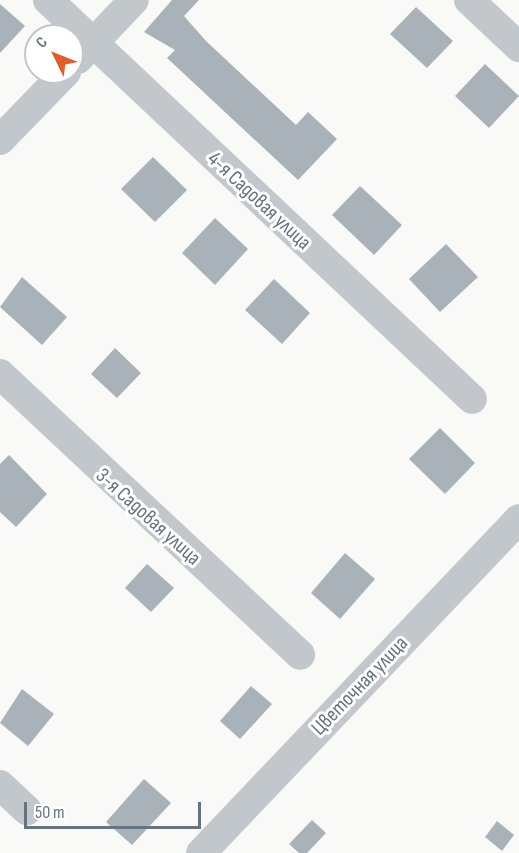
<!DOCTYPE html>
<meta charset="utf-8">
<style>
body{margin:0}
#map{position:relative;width:519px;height:853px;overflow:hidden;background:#f9f9f7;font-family:"Sofia Sans Condensed",sans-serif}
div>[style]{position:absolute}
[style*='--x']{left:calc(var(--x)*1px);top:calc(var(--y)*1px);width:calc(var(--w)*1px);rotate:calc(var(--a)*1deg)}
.building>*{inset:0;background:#a9b2b8}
.minor>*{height:30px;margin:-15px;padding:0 15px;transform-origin:15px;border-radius:15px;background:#c2c7cb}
span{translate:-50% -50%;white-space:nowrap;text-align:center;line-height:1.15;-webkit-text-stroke:6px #fff;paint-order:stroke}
.street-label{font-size:21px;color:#647482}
.north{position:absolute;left:24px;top:24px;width:60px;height:60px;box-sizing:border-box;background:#fff;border:2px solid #c1c7cd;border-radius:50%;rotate:313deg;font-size:16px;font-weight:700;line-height:24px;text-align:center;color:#647482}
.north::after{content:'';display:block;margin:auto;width:21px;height:27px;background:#e35c2e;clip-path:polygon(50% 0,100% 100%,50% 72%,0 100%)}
.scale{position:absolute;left:24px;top:802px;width:177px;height:27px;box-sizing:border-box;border:3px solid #647482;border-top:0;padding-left:8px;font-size:18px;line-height:21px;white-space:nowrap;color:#647482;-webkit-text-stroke:4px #fff;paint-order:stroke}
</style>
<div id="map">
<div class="building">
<div style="clip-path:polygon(172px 0,199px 0,184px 16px,206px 41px,296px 125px,308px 112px,337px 139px,298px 180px,167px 58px,175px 50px,144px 32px)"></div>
<div style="clip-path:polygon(0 4px,25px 26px,0 53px)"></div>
<div style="clip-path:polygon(416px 7px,453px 41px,427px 68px,390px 34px)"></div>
<div style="clip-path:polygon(485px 64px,519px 96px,489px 128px,455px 96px)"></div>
<div style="clip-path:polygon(153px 157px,187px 190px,155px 222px,121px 189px)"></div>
<div style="clip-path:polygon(360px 186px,402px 225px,374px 255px,332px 215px)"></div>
<div style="clip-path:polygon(215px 218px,248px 249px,215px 285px,182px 253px)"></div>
<div style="clip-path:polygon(446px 244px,478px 277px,440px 312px,409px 279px)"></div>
<div style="clip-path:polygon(22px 277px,67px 317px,42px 345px,0 307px)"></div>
<div style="clip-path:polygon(274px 279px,310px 313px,282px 344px,245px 310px)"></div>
<div style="clip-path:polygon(115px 348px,141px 373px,117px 398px,91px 374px)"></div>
<div style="clip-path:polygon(440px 428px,475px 463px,445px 494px,409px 459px)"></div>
<div style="clip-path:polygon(9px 455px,47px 494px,16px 527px,0 512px,0 464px)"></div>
<div style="clip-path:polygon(345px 553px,375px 579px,340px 619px,311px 593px)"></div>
<div style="clip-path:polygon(147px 564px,174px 588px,151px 612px,125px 588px)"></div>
<div style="clip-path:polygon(251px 686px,272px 704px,240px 739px,220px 721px)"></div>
<div style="clip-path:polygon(22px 689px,54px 714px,28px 746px,0 723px)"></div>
<div style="clip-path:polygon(144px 779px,171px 803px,132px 845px,106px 822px)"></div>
<div style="clip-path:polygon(312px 820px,326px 833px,307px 853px,299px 853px,289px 844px)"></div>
<div style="clip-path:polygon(497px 821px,514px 835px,502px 851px,485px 837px)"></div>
</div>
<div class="minor">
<div style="--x:48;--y:0;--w:582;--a:43.26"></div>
<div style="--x:469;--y:0;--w:69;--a:43.2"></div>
<div style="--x:78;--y:59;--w:81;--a:-46.5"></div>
<div style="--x:0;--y:140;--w:95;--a:-45.9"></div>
<div style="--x:0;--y:374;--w:411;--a:43.1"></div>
<div style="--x:0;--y:785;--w:37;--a:43"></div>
<div style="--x:201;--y:853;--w:461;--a:-46.4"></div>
</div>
<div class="street-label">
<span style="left:259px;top:201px;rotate:43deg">4-я Садовая улица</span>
<span style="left:148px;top:517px;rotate:42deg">3-я Садовая улица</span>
<span style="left:360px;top:686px;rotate:-46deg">Цветочная улица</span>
</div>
<div class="north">С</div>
<div class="scale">50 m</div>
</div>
